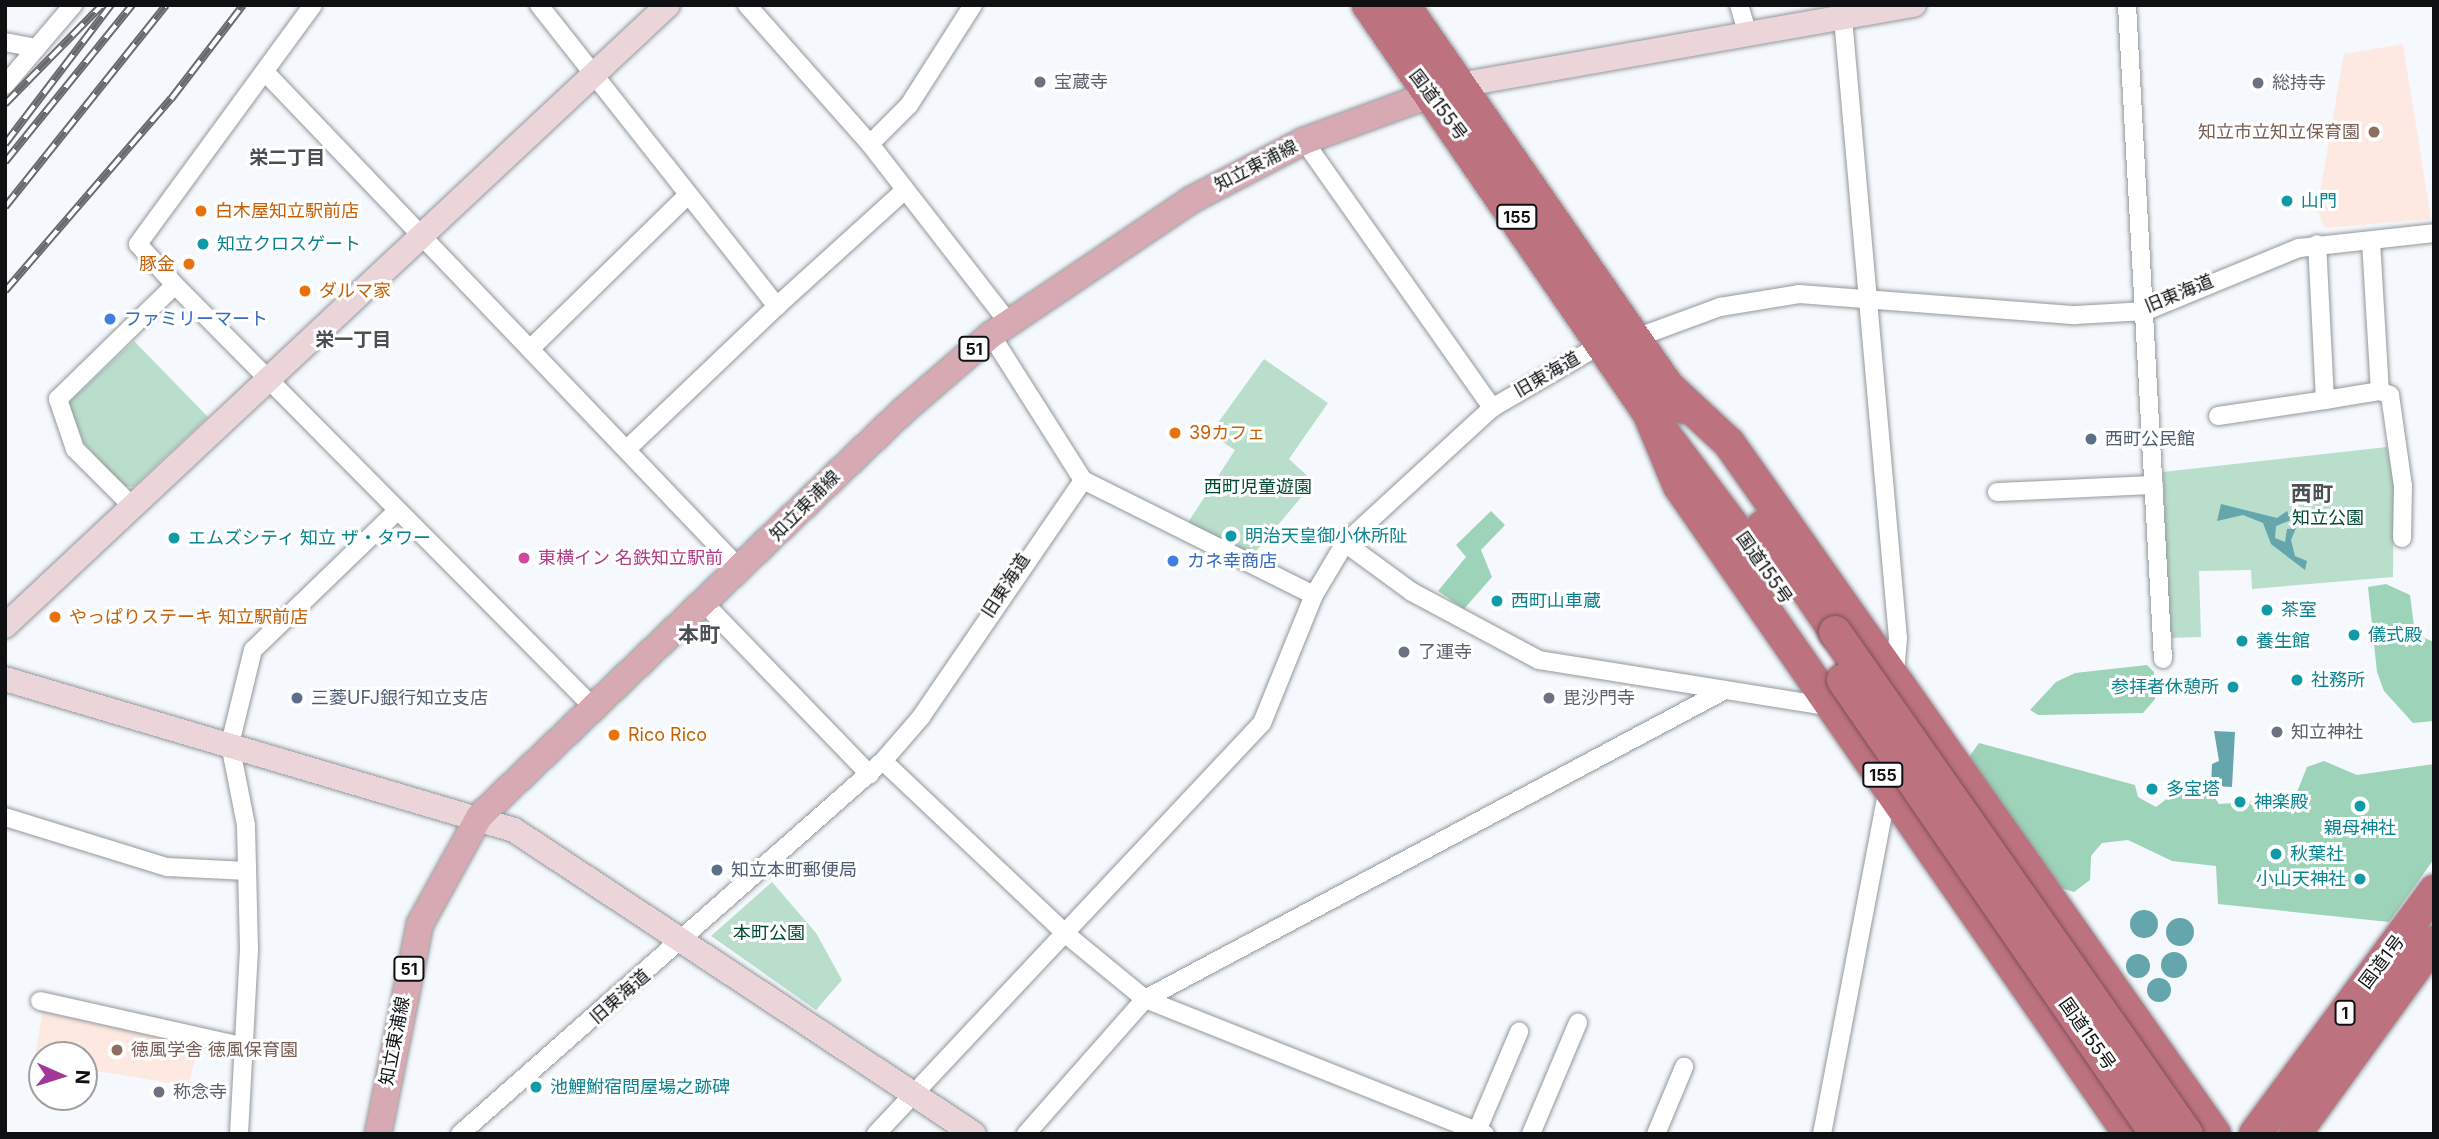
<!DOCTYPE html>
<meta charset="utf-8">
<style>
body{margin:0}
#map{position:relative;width:2439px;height:1139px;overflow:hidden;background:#f5f9fd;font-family:Inter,"Noto Sans JP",sans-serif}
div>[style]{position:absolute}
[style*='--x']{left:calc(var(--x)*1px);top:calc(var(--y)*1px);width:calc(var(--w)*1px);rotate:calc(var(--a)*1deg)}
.education>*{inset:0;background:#fee9e2}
.green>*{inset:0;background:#badecc}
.forest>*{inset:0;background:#9dd3b8}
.water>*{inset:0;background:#65a5ac}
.round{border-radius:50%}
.roads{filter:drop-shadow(0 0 2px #93979b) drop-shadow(0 0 2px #93979b)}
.street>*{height:18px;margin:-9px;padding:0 9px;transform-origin:9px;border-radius:9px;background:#fff}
.secondary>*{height:24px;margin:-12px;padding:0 12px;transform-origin:12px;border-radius:12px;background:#ebd5d9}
.primary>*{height:26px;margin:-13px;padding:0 13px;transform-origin:13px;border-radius:13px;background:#d7aab3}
.highway>*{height:32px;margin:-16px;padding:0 16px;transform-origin:16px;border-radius:16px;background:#bd7280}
.rail>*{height:8px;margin-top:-4px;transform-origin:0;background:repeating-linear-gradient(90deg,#fff 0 16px,#686a6d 0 32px);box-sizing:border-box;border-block:2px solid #686a6d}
.bridges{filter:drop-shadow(0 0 2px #80505a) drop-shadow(0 0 2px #80505a)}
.highway-bridge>*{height:32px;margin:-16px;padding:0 16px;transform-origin:16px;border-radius:16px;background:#bd7280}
.dots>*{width:19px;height:19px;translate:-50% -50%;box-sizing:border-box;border:4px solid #fff;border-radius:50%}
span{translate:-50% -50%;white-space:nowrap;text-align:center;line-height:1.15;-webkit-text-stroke:6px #fff;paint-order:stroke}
.shield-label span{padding:2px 5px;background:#fff;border:2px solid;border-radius:5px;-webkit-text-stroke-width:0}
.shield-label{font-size:16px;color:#0f1012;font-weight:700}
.worship-label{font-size:18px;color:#5b616d}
.left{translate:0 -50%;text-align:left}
.street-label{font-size:18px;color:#0f1012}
.education-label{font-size:18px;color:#785e54}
.right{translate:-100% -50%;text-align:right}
.culture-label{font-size:18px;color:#0d838f}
.food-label{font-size:18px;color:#c56008}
.shop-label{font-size:18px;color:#366cbe}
.service-label{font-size:18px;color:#4e5e75}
.park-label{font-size:18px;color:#014a32}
.hotel-label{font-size:18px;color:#b23c85}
.neighbourhood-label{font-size:19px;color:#4b4e52;font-weight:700}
.quarter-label{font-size:21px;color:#4b4e52;font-weight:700}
.frame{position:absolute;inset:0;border:7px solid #0f1012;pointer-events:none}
.north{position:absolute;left:28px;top:1041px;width:70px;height:70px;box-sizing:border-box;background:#fff;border:2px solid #9f9fa0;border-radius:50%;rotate:93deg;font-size:19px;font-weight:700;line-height:28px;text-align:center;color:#0f1012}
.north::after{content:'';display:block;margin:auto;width:24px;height:32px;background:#a13799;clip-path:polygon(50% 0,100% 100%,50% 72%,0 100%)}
</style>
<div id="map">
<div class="education">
<div style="clip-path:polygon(2403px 44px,2431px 219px,2325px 228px,2317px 210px,2344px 54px)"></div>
<div style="clip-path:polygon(43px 1008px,199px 1045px,188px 1086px,84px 1069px,84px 1055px,34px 1061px)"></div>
</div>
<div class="green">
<div style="clip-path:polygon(134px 341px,208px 417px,133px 487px,122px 486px,84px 443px,68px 403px)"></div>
<div style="clip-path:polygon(1264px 359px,1328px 403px,1289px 459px,1314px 482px,1252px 556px,1187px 524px,1235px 450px,1210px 434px)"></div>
<div style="clip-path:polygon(2387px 447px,2394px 487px,2393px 577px,2252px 589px,2251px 570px,2199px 571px,2201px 637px,2168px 638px,2163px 472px)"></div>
<div style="clip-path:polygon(772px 882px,816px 933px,842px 980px,816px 1010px,711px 936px)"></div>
</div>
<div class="forest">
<div style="clip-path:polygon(1491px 511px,1505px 525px,1481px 550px,1492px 577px,1464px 609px,1438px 591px,1466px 557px,1456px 545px)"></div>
<div style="clip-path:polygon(2386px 584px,2410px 595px,2415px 634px,2434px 642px,2434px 721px,2413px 723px,2384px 691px,2377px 672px,2368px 587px)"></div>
<div style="clip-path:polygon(2147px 665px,2154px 672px,2155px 699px,2143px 713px,2038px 715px,2030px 710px,2056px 682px,2075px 673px)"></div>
<div style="clip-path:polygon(1979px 743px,2135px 785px,2138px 797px,2156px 807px,2189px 782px,2209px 790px,2219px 804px,2276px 800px,2297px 792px,2307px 767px,2324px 761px,2357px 775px,2434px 764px,2434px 859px,2389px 922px,2218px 904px,2216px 866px,2172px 861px,2128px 840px,2102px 843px,2091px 856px,2090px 880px,2074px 892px,2061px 888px,1969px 757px)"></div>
</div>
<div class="water">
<div style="clip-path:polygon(2221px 504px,2277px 518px,2287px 511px,2291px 520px,2276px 526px,2275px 538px,2285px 542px,2287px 529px,2296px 528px,2291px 540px,2295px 556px,2307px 561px,2305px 570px,2271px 544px,2263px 523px,2243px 515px,2217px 521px)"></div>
<div style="clip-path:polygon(2214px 731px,2235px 732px,2232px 787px,2211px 786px,2212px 764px,2219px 761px)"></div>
<div class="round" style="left:2130px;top:910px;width:28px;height:28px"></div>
<div class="round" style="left:2166px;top:918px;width:28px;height:28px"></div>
<div class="round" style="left:2161px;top:952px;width:26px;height:26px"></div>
<div class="round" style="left:2126px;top:954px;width:24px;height:24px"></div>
<div class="round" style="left:2147px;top:978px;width:24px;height:24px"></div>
</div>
<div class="roads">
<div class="street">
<div style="--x:539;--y:5;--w:384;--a:51.7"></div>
<div style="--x:777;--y:306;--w:171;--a:-42.2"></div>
<div style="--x:747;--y:5;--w:186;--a:48.5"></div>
<div style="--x:870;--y:144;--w:227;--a:52.2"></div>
<div style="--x:1739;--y:5;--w:30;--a:73"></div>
<div style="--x:2127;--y:5;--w:655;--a:86.85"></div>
<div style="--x:1842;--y:7;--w:633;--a:84.93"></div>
<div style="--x:1898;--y:638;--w:34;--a:95"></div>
<div style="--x:5;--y:42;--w:32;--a:11"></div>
<div style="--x:266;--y:73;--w:687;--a:46.3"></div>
<div style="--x:5;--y:85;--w:105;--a:-49.6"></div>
<div style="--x:1304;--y:141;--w:327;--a:54.8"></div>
<div style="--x:870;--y:144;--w:55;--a:-45"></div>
<div style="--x:909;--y:105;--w:119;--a:-57.4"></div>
<div style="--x:2371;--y:241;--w:150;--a:86.6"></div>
<div style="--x:2380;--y:391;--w:11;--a:22"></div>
<div style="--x:2390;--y:395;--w:92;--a:81.9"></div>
<div style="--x:2403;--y:486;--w:52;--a:91.1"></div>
<div style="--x:175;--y:285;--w:594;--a:45.27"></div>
<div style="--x:991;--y:335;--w:172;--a:57.6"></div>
<div style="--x:1083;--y:480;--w:258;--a:26.5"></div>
<div style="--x:1633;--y:339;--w:93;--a:-20.2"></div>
<div style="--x:1720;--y:307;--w:80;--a:-9.3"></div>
<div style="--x:1799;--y:294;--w:277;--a:4.4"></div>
<div style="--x:2075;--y:315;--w:71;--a:-3.2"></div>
<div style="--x:2146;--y:311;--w:165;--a:-22.4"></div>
<div style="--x:2299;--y:248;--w:136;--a:-6.3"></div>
<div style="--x:530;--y:349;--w:218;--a:-44.3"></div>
<div style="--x:2325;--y:400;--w:56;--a:-9.3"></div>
<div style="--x:2218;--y:416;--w:108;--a:-8.5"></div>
<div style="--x:2325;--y:400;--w:156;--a:-92.9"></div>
<div style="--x:627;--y:449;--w:207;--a:-43.6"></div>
<div style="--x:1997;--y:492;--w:157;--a:-2.6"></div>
<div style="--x:133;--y:507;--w:82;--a:-135"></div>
<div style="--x:75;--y:449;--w:53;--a:-108.8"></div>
<div style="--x:58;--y:399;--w:163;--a:-44.3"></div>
<div style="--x:175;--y:285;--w:55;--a:-132.1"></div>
<div style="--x:138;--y:244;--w:296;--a:-53.8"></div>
<div style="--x:1345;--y:543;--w:83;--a:36.2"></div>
<div style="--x:1412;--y:592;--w:144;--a:28.2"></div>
<div style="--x:1539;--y:660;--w:298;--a:9.1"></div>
<div style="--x:703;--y:602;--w:240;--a:46"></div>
<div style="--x:883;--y:761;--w:253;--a:43.4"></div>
<div style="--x:1067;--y:935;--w:101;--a:39.4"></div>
<div style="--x:1145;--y:999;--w:366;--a:21.7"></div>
<div style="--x:5;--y:817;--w:170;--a:17.2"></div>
<div style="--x:167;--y:867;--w:80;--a:2.9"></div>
<div style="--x:40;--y:1001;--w:210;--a:12.6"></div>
<div style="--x:1477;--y:1131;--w:108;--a:-67"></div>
<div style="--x:239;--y:1134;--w:185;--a:-86.9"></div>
<div style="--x:249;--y:949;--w:124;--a:-91.4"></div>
<div style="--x:246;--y:825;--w:83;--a:-101.2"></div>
<div style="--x:230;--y:744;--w:97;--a:-76.3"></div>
<div style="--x:253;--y:650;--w:199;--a:-44"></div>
<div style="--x:460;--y:1134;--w:564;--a:-41.41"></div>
<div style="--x:883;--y:761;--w:58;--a:-49.2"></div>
<div style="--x:921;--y:717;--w:287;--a:-55.6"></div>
<div style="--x:876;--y:1134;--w:564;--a:-46.8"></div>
<div style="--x:1262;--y:723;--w:138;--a:-67.9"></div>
<div style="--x:1314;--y:595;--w:61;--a:-59.2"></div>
<div style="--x:1345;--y:543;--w:200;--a:-42.6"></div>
<div style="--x:1492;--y:408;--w:127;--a:-30.2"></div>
<div style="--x:1026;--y:1134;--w:180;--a:-48.6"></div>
<div style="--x:1145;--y:999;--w:657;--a:-28.05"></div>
<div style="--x:1531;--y:1134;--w:121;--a:-67.1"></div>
<div style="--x:1656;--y:1134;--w:73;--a:-67.3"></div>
<div style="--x:1822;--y:1134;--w:353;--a:-79.2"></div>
</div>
<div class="secondary">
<div style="--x:1459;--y:85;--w:462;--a:-10"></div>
<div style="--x:5;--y:626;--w:908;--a:-43.13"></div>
<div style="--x:5;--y:679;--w:531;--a:16.52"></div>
<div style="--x:514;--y:830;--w:551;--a:33.46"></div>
</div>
<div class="primary">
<div style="--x:378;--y:1134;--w:214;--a:-78.7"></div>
<div style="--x:420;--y:924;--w:122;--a:-61.1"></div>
<div style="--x:479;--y:817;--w:587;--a:-43.76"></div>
<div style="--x:903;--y:411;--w:116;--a:-40.8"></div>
<div style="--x:991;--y:335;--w:241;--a:-34"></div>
<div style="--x:1191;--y:200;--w:127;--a:-27.6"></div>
<div style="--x:1304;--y:141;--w:150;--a:-20.2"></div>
</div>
<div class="highway">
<div style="--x:1368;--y:5;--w:494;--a:55.5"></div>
<div style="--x:1648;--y:412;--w:171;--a:53.1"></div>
<div style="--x:1404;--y:5;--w:490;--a:55.3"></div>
<div style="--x:1671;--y:389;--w:79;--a:43"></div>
<div style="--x:1729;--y:443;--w:845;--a:54.88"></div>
<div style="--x:1648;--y:412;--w:80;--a:67.3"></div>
<div style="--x:1679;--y:486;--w:789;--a:55.22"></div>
<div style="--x:1763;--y:526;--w:128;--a:55.8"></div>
<div style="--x:2255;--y:1134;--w:302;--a:-53.6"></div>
<div style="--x:2295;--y:1134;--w:237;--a:-54.1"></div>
</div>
</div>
<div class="rail">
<div style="--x:5;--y:104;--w:137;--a:-45.6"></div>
<div style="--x:5;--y:144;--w:175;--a:-52.7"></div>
<div style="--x:5;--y:162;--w:202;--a:-51"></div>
<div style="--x:5;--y:207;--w:258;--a:-51.4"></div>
<div style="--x:5;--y:291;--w:254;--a:-49.2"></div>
<div style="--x:171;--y:99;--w:118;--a:-52.5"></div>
</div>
<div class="bridges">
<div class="highway-bridge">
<div style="--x:1835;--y:632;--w:613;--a:54.96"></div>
<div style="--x:1843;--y:680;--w:551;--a:55.42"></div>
</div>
</div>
<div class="dots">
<div style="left:1040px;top:82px;background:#6b7280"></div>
<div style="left:2258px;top:83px;background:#6b7280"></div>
<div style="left:2374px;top:132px;background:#8d6e63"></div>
<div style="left:2287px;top:201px;background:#0f9aa8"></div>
<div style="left:201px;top:211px;background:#e8710a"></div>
<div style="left:203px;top:244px;background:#0f9aa8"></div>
<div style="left:189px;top:264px;background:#e8710a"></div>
<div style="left:305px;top:291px;background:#e8710a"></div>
<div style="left:110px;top:319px;background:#3f7fe0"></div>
<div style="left:1175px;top:433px;background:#e8710a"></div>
<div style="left:2091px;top:439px;background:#5c6f8a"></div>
<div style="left:1231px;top:536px;background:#0f9aa8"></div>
<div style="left:174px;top:538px;background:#0f9aa8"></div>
<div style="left:524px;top:558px;background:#d1479c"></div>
<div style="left:1173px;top:561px;background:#3f7fe0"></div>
<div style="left:1497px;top:601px;background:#0f9aa8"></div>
<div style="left:2267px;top:610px;background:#0f9aa8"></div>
<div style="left:55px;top:617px;background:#e8710a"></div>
<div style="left:2354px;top:635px;background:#0f9aa8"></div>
<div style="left:2242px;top:641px;background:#0f9aa8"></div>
<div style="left:1404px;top:652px;background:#6b7280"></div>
<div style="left:2297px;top:680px;background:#0f9aa8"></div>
<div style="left:2233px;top:687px;background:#0f9aa8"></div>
<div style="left:297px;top:698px;background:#5c6f8a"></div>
<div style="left:1549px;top:698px;background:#6b7280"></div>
<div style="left:2277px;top:732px;background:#6b7280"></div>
<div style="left:614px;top:735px;background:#e8710a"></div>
<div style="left:2152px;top:789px;background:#0f9aa8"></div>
<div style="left:2240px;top:802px;background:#0f9aa8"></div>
<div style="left:2360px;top:806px;background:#0f9aa8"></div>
<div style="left:2276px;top:854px;background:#0f9aa8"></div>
<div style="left:717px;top:870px;background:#5c6f8a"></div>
<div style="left:2360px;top:879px;background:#0f9aa8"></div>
<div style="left:117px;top:1050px;background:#8d6e63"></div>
<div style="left:536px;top:1087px;background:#0f9aa8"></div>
<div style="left:159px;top:1092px;background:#6b7280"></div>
</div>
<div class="shield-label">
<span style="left:1517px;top:217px">155</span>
<span style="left:974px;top:349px">51</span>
<span style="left:1883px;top:775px">155</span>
<span style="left:409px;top:969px">51</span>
<span style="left:2345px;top:1013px">1</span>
</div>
<div class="worship-label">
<span class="left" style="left:1054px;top:82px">宝蔵寺</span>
<span class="left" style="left:2272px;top:83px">総持寺</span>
<span class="left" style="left:1418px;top:652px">了運寺</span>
<span class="left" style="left:1563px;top:698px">毘沙門寺</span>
<span class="left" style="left:2291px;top:732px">知立神社</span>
<span class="left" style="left:173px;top:1092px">称念寺</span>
</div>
<div class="street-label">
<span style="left:1438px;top:105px;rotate:53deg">国道155号</span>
<span style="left:1256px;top:166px;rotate:-27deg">知立東浦線</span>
<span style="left:2179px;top:294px;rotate:-22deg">旧東海道</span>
<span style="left:1547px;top:375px;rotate:-30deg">旧東海道</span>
<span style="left:805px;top:506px;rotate:-45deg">知立東浦線</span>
<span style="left:1764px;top:568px;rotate:55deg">国道155号</span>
<span style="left:1006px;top:586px;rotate:-57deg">旧東海道</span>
<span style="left:2382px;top:962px;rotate:-53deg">国道1号</span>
<span style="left:620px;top:997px;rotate:-41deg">旧東海道</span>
<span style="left:2087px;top:1034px;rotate:55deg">国道155号</span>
<span style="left:395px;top:1041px;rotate:-79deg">知立東浦線</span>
</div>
<div class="education-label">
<span class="right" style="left:2360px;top:132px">知立市立知立保育園</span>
<span class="left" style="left:131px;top:1050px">徳風学舎 徳風保育園</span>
</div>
<div class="culture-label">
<span class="left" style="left:2301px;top:201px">山門</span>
<span class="left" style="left:217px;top:244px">知立クロスゲート</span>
<span class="left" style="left:1245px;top:536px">明治天皇御小休所阯</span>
<span class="left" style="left:188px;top:538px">エムズシティ 知立 ザ・タワー</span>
<span class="left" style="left:1511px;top:601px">西町山車蔵</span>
<span class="left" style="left:2281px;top:610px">茶室</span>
<span class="left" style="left:2368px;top:635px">儀式殿</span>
<span class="left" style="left:2256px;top:641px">養生館</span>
<span class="left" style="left:2311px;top:680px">社務所</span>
<span class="right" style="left:2219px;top:687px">参拝者休憩所</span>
<span class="left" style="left:2166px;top:789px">多宝塔</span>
<span class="left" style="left:2254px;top:802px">神楽殿</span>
<span style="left:2360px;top:828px">親母神社</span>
<span class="left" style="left:2290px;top:854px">秋葉社</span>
<span class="right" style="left:2346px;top:879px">小山天神社</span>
<span class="left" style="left:550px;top:1087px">池鯉鮒宿問屋場之跡碑</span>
</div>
<div class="food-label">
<span class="left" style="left:215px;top:211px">白木屋知立駅前店</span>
<span class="right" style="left:175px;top:264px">豚金</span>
<span class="left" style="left:319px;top:291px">ダルマ家</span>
<span class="left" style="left:1189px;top:433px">39カフェ</span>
<span class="left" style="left:69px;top:617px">やっぱりステーキ 知立駅前店</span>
<span class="left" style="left:628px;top:735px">Rico Rico</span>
</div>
<div class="shop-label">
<span class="left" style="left:124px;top:319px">ファミリーマート</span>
<span class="left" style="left:1187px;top:561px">カネ幸商店</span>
</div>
<div class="service-label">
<span class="left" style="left:2105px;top:439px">西町公民館</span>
<span class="left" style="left:311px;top:698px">三菱UFJ銀行知立支店</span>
<span class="left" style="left:731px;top:870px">知立本町郵便局</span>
</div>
<div class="park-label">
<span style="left:1258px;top:487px">西町児童遊園</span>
<span style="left:2328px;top:518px">知立公園</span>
<span style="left:769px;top:933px">本町公園</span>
</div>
<div class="hotel-label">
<span class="left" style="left:538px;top:558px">東横イン 名鉄知立駅前</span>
</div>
<div class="neighbourhood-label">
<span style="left:287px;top:158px">栄二丁目</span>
<span style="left:353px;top:340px">栄一丁目</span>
</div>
<div class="quarter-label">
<span style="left:2312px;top:494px">西町</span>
<span style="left:699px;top:635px">本町</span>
</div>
<div class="frame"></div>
<div class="north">N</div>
</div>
